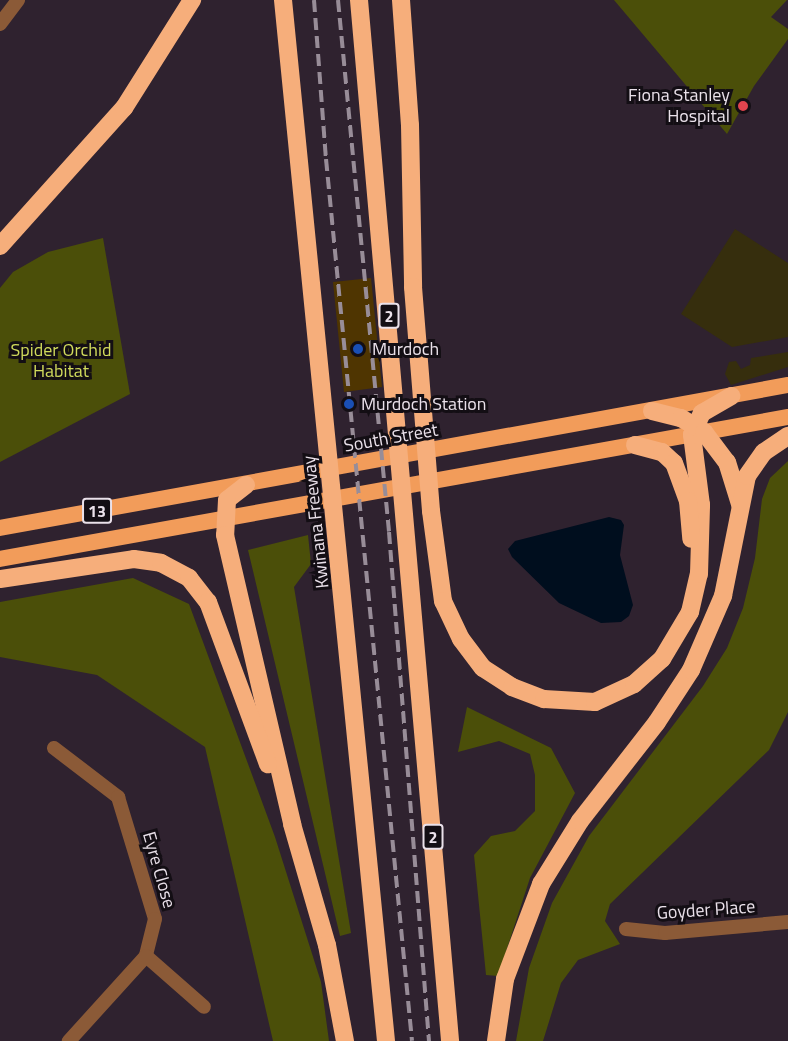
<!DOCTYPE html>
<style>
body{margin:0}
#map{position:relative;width:788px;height:1041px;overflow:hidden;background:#2f222f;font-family:"Titillium Web",sans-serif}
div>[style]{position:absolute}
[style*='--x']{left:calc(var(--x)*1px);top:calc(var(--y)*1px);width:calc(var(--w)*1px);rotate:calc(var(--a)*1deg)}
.green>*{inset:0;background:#4b4f09}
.sand>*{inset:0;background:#362e0d}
.water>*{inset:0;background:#000e1e}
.building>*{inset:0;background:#4f3501}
.minor>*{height:14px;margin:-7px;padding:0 7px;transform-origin:7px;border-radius:7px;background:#8b5a37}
.trunk>*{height:16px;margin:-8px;padding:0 8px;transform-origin:8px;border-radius:8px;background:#f29c5a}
.motorway>*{height:18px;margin:-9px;padding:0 9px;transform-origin:9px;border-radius:9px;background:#f6ae7b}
.rail>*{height:4px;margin-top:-2px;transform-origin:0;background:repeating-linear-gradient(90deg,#988d98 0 12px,transparent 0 18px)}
.dots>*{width:16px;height:16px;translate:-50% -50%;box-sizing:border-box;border:3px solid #130e14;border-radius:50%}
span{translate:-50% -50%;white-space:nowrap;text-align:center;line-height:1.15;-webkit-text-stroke:6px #130e14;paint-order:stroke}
.shield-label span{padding:2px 4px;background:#130e14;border:2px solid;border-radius:4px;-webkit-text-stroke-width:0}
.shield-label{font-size:16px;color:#eae1ea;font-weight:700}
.poi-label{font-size:18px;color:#eae1ea}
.right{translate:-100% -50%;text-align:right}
.left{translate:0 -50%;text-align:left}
.park-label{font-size:18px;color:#d1db5c}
.street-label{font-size:18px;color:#eae1ea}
</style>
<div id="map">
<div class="green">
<div style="clip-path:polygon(614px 0,787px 0,771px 17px,788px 29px,788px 39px,754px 86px,727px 134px)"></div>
<div style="clip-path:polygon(103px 238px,130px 394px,0 462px,0 288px,13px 272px,48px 252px)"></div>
<div style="clip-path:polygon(788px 461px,788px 712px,769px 750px,610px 904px,605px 921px,620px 944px,578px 960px,561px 983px,543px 1041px,516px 1041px,529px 968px,552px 903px,589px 836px,703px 686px,727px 648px,743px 608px,755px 558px,762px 499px,770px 478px)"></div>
<div style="clip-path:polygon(308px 535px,311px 564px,294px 587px,351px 933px,340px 936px,248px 550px)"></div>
<div style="clip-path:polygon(133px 578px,189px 604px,275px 837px,321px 982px,329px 1041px,273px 1041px,205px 747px,97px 675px,0 657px,0 602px)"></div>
<div style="clip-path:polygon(467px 707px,551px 748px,575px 793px,530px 878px,498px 976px,486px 975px,474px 855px,491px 836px,515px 831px,535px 811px,535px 775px,530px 754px,499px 741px,458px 752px)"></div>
</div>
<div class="sand">
<div style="clip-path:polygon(735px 229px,788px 263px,788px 337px,732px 347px,681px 314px)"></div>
<div style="clip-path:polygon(788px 352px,788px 367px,731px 385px,725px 374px,729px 362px,736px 361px,741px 369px,750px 365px,751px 358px)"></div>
</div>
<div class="water">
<div style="clip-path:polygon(609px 517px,621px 520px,624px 525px,620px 555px,633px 605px,629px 616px,621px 622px,601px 623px,559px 603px,512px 557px,508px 549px,515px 541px)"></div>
</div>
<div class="building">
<div style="clip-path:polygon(371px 278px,382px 387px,344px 392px,333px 282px)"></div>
</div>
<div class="minor">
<div style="--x:0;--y:24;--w:30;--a:-53"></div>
<div style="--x:54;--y:748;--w:81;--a:37.4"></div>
<div style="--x:118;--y:797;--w:127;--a:73.1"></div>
<div style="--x:155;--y:919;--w:38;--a:104"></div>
<div style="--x:146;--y:956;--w:115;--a:132.2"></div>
<div style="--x:626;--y:929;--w:39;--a:6"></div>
<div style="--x:665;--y:933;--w:123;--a:-5.1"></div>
<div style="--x:146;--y:956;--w:77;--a:41.3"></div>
</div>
<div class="trunk">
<div style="--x:0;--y:528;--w:801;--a:-10.29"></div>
<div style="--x:0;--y:559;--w:801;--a:-10.22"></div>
</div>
<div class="motorway">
<div style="--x:283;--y:0;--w:1046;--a:84.35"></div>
<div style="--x:359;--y:0;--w:1045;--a:85"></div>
<div style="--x:401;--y:0;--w:125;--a:85.9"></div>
<div style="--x:410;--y:125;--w:162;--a:88.9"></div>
<div style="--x:413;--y:287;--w:225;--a:85.4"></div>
<div style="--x:431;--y:511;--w:91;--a:82.4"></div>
<div style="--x:443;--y:601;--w:42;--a:64.7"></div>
<div style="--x:461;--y:639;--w:36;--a:53"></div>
<div style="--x:483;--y:668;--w:35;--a:33"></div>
<div style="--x:512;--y:687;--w:34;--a:21"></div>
<div style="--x:544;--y:699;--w:51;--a:3.4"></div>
<div style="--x:595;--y:702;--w:43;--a:-24.8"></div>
<div style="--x:634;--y:684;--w:38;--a:-42"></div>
<div style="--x:662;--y:659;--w:55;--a:-59.2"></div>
<div style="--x:690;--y:612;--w:39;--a:-77"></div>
<div style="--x:699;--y:574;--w:69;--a:-88.3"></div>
<div style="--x:701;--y:505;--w:71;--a:-97.3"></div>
<div style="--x:692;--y:435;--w:24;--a:-66"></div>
<div style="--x:702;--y:413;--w:34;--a:-30"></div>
<div style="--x:0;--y:246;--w:186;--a:-48.1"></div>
<div style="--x:124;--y:108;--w:128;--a:-57.8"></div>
<div style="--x:652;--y:411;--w:30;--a:14"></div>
<div style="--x:681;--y:418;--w:27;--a:31"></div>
<div style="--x:704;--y:432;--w:38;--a:53"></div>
<div style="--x:727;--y:462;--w:44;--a:72.8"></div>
<div style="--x:635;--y:445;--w:28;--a:15"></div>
<div style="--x:662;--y:452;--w:16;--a:43"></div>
<div style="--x:674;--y:463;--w:40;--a:69.8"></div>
<div style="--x:688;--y:501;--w:38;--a:85"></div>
<div style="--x:246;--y:485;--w:24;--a:142"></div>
<div style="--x:227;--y:500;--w:35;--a:93"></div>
<div style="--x:225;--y:535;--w:297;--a:76.9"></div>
<div style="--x:292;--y:824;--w:126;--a:73.9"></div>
<div style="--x:327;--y:945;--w:98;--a:79.4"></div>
<div style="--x:0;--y:579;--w:135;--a:-8.5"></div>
<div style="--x:134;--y:559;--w:27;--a:8"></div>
<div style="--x:161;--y:563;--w:32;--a:28"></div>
<div style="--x:189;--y:578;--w:31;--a:52"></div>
<div style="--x:208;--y:602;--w:173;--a:69.7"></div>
<div style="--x:496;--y:1041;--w:63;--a:-81.7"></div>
<div style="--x:505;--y:979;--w:102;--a:-69.2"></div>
<div style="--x:541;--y:884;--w:74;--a:-58.2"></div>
<div style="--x:580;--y:821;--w:125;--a:-52.1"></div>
<div style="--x:657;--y:722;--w:62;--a:-56.8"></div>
<div style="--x:691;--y:670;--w:81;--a:-66.6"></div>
<div style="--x:723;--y:596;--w:122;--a:-78.7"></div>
<div style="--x:747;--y:476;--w:29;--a:-55"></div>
<div style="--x:764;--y:452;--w:29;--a:-34"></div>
</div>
<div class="rail">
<div style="--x:314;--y:0;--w:159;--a:85.7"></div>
<div style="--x:326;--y:159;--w:886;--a:84.43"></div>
<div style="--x:338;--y:0;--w:534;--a:84.52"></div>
<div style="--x:389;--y:532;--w:511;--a:85.51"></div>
</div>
<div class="dots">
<div style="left:743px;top:106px;background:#e0444e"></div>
<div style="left:358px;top:349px;background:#1a4fb4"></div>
<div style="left:349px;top:404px;background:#1a4fb4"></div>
</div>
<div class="shield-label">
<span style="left:389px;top:316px">2</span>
<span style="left:97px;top:511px">13</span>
<span style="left:433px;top:837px">2</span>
</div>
<div class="poi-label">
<span class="right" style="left:730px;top:106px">Fiona Stanley<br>Hospital</span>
<span class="left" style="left:372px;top:349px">Murdoch</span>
<span class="left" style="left:361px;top:404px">Murdoch Station</span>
</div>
<div class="park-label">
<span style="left:61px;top:361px">Spider Orchid<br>Habitat</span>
</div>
<div class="street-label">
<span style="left:391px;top:438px;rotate:-10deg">South Street</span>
<span style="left:316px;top:522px;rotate:-96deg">Kwinana Freeway</span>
<span style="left:159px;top:870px;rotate:74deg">Eyre Close</span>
<span style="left:706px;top:910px;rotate:-4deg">Goyder Place</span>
</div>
</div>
